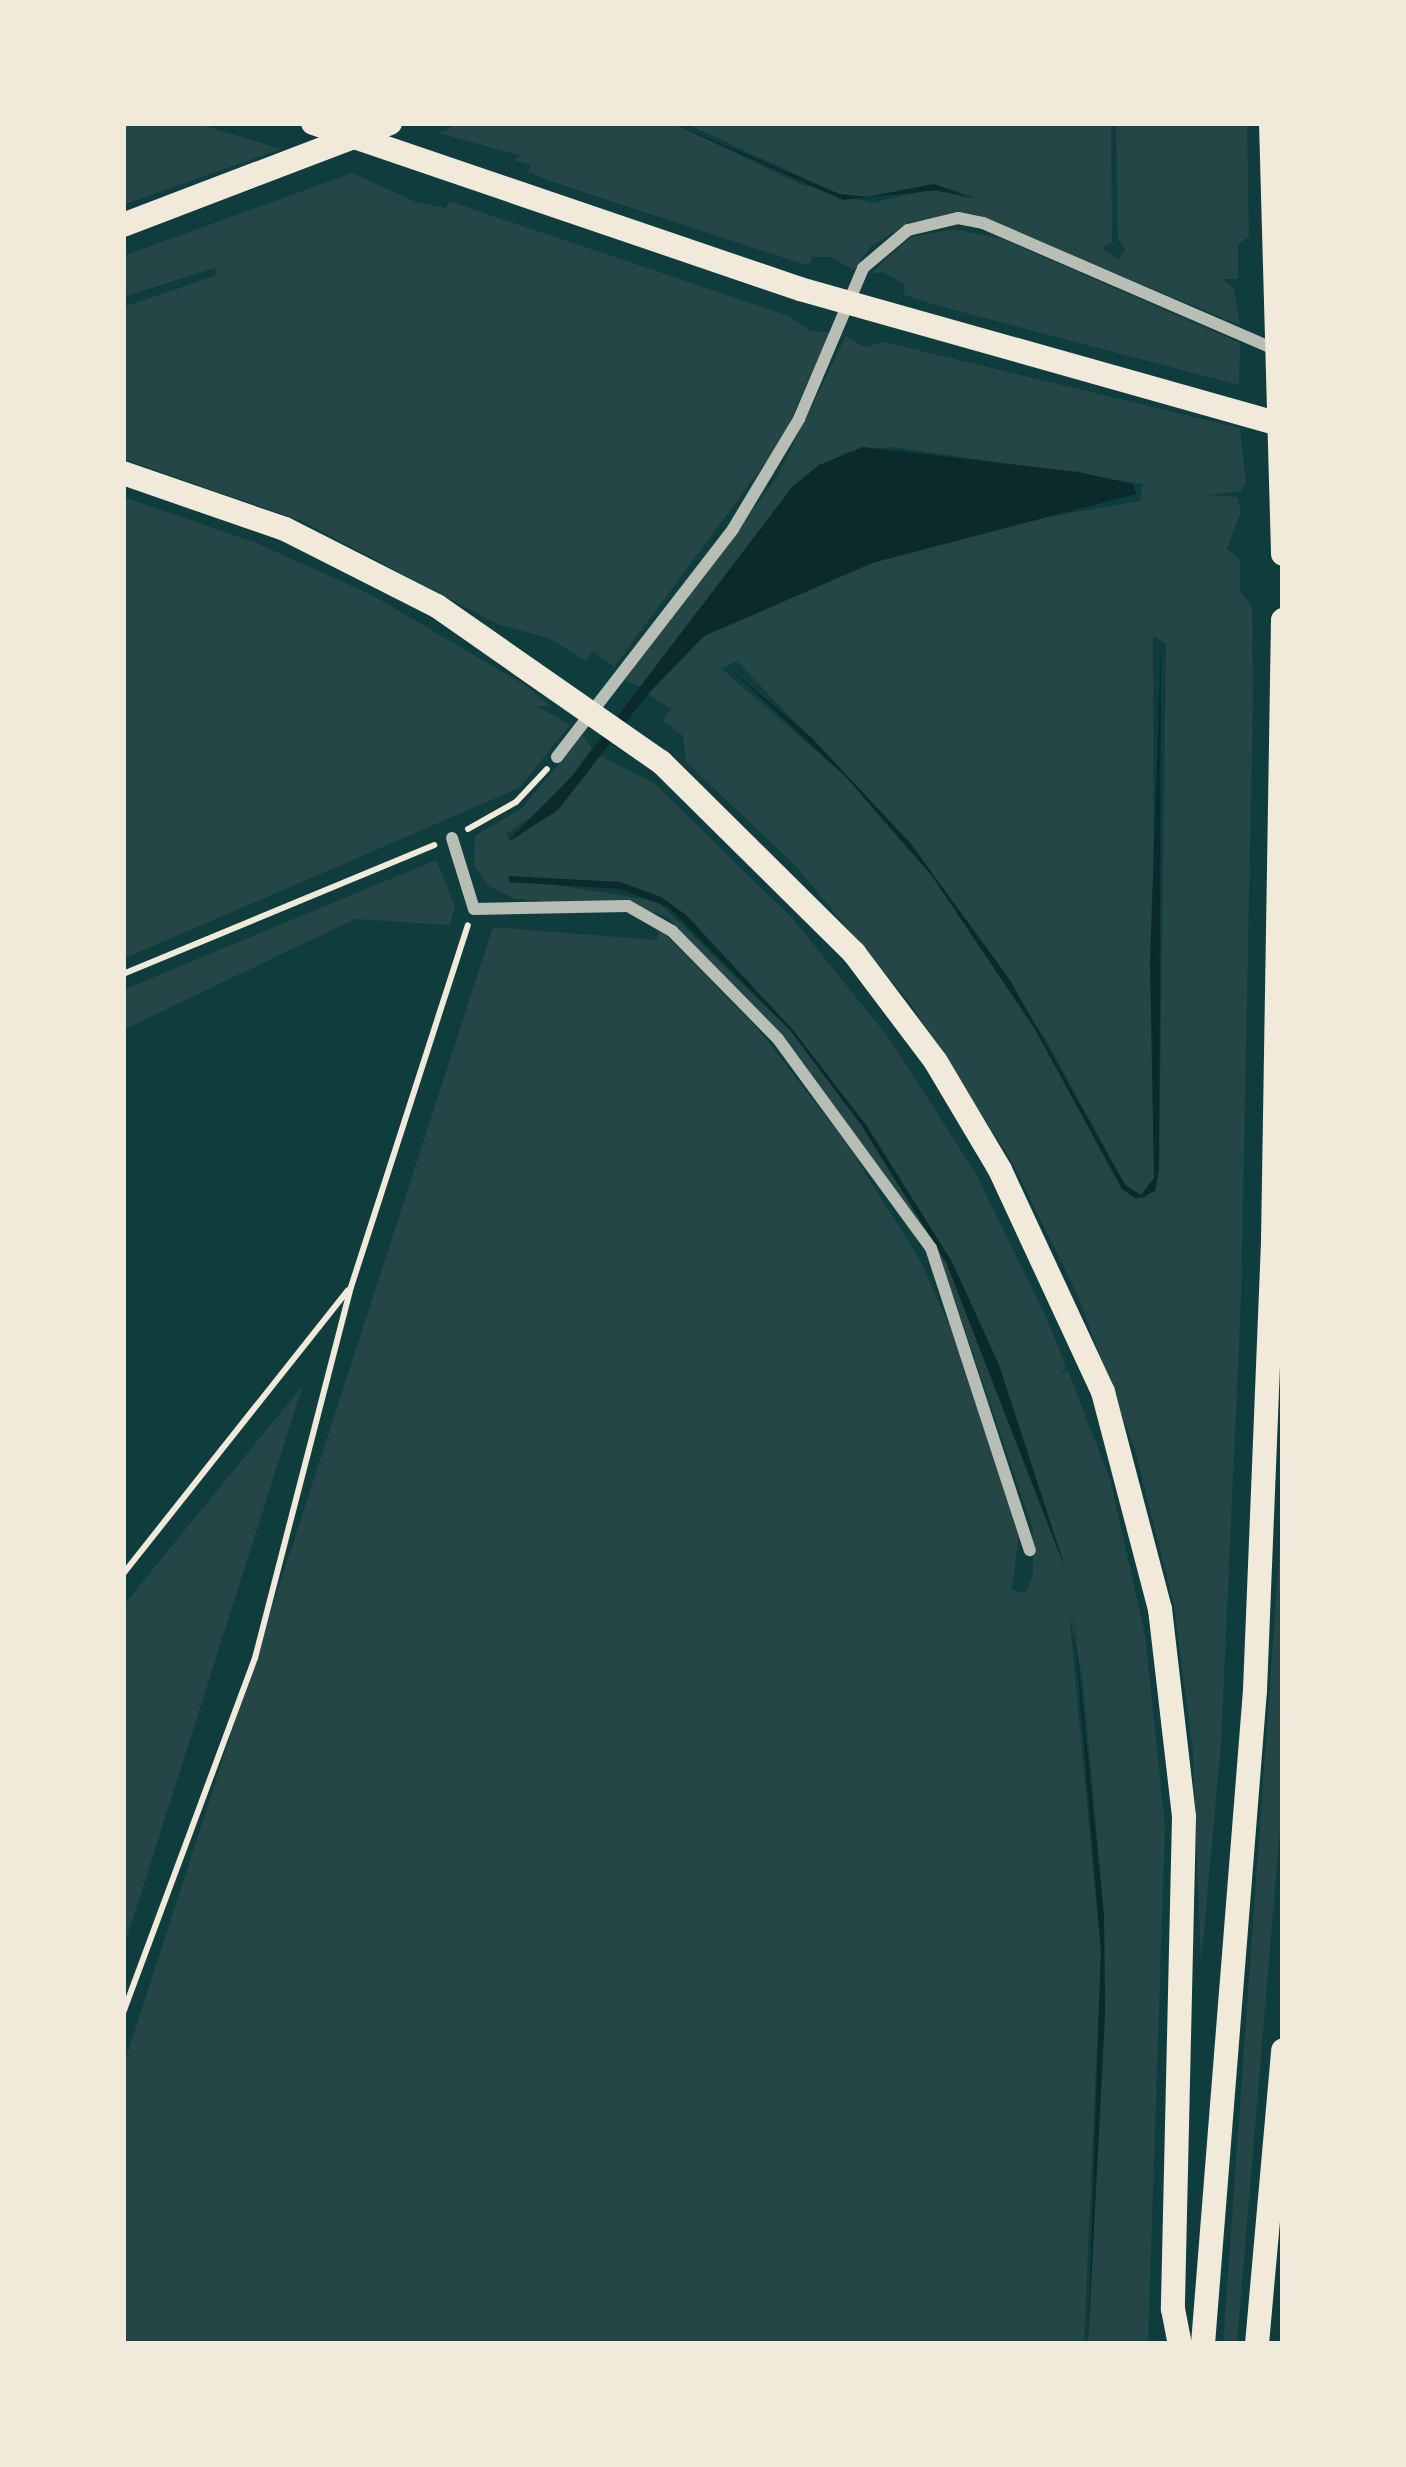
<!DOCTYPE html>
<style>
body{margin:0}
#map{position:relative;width:1406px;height:2467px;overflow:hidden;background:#0f3d3e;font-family:"Asap Condensed",sans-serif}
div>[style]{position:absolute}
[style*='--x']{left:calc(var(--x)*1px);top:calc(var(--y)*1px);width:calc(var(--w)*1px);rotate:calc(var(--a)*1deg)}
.green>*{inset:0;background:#244646}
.water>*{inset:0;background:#0a2a2b}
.path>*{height:6px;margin:-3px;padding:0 3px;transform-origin:3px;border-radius:3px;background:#f1e9da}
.minor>*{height:12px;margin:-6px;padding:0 6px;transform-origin:6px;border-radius:6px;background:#b8beb3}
.motorway>*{height:24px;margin:-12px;padding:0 12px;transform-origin:12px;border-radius:12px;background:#f1e9da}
span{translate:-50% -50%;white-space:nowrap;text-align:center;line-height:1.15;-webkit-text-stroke:9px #f1e9da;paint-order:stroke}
.frame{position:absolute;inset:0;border:126px solid #f1e9da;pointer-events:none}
</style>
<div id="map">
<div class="green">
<div style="clip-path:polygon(123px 123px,195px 123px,281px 149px,123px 205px)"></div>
<div style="clip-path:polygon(460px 123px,672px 123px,800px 184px,872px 203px,929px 190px,974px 197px,934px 184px,867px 197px,839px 194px,685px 123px,1111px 123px,1112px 243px,1101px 248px,1118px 259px,1125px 249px,1118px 239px,1116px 123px,1247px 123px,1249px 237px,1238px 244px,1238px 279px,1222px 279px,1234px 289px,1240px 325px,973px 214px,909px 222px,870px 247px,854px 270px,831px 257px,812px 257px,809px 266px,553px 182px,528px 172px,531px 165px,514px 160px,521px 156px,439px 133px)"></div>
<div style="clip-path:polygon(352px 173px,416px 202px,446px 208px,449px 201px,789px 316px,810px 331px,830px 332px,782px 440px,614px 667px,593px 651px,585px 661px,549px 638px,499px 625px,302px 521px,123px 459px,123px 307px,217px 275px,215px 268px,123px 297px,123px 256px)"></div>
<div style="clip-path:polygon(954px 229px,1002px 239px,1240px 343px,1239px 385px,932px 304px,903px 294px,905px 285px,883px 272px,870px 274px,911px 237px)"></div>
<div style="clip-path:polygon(evenodd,846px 336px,864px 347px,884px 342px,1240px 428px,1246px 483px,1241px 491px,1208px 495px,1237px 497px,1241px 511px,1227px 549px,1240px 560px,1240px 592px,1252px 606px,1253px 696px,1241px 1300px,1221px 1744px,1201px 1964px,1193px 1752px,1174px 1606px,1135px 1450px,1078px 1296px,1011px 1160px,910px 1003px,794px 864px,686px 762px,683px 736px,663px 721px,671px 709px,648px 694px,704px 636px,872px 563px,1013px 523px,1140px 501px,1143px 484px,894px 447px,846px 452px,794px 486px,640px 687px,625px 680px,777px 477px,846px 336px,1153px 636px,1166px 644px,1159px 1169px,1157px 1185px,1144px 1199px,1122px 1189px,1035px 1029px,932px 876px,846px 777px,722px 669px,737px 661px,911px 844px,1047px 1041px,1125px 1185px,1141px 1195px,1154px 1178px,1153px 636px)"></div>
<div style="clip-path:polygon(123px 497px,254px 542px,372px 595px,528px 687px,550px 706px,537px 706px,570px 725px,519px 788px,123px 959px)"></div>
<div style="clip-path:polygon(evenodd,583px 735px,592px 748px,573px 775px,549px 805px,506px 834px,511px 841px,558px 810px,600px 756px,654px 783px,793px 919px,888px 1037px,975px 1172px,1047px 1319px,1066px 1367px,1061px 1373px,1068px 1371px,1110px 1479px,1145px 1635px,1165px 1825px,1148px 2344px,1088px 2344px,1105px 2013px,1104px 1915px,1083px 1681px,1069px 1613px,1101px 1952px,1084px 2344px,123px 2344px,123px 2067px,493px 927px,656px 940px,661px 930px,759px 1030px,847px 1144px,920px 1260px,961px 1352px,1019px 1535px,1012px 1589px,1025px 1594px,1033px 1574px,1033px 1530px,955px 1300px,889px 1181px,799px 1057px,669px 918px,640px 907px,515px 899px,488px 886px,474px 865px,475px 836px,522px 808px,583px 735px,507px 877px,620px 882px,661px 897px,686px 915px,792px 1029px,868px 1127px,952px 1262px,999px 1365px,1064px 1567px,946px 1262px,862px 1126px,790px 1030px,657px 901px,507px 877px)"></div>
<div style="clip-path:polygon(436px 860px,455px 906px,450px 925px,355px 919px,123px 1030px,123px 990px)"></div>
<div style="clip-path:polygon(303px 1385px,138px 1903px,123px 1948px,123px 1606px)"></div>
<div style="clip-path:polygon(1283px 1501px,1283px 1793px,1237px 2344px,1223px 2344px)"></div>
</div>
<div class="water">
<div style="clip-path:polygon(672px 123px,839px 194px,867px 197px,934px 184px,974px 199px,938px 190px,843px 200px)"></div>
<div style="clip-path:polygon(863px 447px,1078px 472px,1133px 484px,1136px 494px,872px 563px,704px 636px,648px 694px,558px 810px,507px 842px,573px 775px,793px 486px,819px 465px)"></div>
<div style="clip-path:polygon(1161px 644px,1159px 1169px,1155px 1191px,1136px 1199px,1122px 1189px,1035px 1029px,932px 876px,846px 777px,729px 668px,811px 737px,911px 844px,1010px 980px,1125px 1185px,1141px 1195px,1154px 1178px,1150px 960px)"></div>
<div style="clip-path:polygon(509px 876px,620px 882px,661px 897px,686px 915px,792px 1029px,867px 1127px,952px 1262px,999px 1365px,1065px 1567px,946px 1262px,862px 1126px,790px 1030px,668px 907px,620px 889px,509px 882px)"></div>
<div style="clip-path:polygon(1073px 1612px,1104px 1915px,1105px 2013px,1088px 2344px,1101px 1952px)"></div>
</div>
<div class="path">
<div style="--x:468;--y:829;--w:55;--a:-29.4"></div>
<div style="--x:516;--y:802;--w:45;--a:-46.8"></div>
<div style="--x:123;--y:974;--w:337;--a:-22.5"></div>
<div style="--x:123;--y:1574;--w:362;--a:-51.6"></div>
<div style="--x:123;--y:2013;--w:379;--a:-69.6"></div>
<div style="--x:255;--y:1658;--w:383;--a:-75.5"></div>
<div style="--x:351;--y:1287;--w:380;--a:-72.1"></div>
</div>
<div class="minor">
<div style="--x:557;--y:757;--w:288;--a:-52.3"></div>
<div style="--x:733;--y:529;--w:128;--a:-59"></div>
<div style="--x:799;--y:419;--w:164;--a:-67"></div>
<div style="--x:863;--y:268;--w:59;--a:-40.2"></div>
<div style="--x:908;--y:230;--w:51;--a:-13.5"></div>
<div style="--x:958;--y:218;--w:25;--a:11"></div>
<div style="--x:983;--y:223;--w:320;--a:23.4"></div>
<div style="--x:452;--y:838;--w:74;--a:72.8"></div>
<div style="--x:474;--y:909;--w:154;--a:-1.1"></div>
<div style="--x:628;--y:906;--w:51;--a:29.6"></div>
<div style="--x:672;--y:931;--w:151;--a:45.5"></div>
<div style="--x:778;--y:1039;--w:259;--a:53.8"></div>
<div style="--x:931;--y:1248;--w:318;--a:71.9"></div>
</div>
<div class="motorway">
<div style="--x:313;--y:123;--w:515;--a:18.82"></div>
<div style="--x:800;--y:289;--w:502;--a:15.73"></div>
<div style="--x:1271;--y:123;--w:431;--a:88.4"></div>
<div style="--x:123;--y:225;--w:286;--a:-20.9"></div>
<div style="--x:123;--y:473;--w:171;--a:19.1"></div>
<div style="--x:285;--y:529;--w:170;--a:26.9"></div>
<div style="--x:437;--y:606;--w:273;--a:34.9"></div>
<div style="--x:661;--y:762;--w:272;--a:44.7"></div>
<div style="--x:854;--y:953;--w:136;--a:53"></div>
<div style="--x:936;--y:1062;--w:126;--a:59.3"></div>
<div style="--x:1000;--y:1170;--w:245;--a:65.1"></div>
<div style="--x:1103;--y:1392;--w:224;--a:75.3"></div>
<div style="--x:1160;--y:1609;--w:209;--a:83.4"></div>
<div style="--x:1184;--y:1817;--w:492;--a:91.3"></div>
<div style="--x:1173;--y:2309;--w:36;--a:79"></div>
<div style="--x:1203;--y:2344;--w:656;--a:-85.45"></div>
<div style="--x:1255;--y:1690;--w:449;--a:-87.7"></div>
<div style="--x:1273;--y:1241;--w:621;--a:-89.08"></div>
<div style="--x:1257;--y:2344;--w:295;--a:-84.9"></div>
</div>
<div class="frame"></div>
</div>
